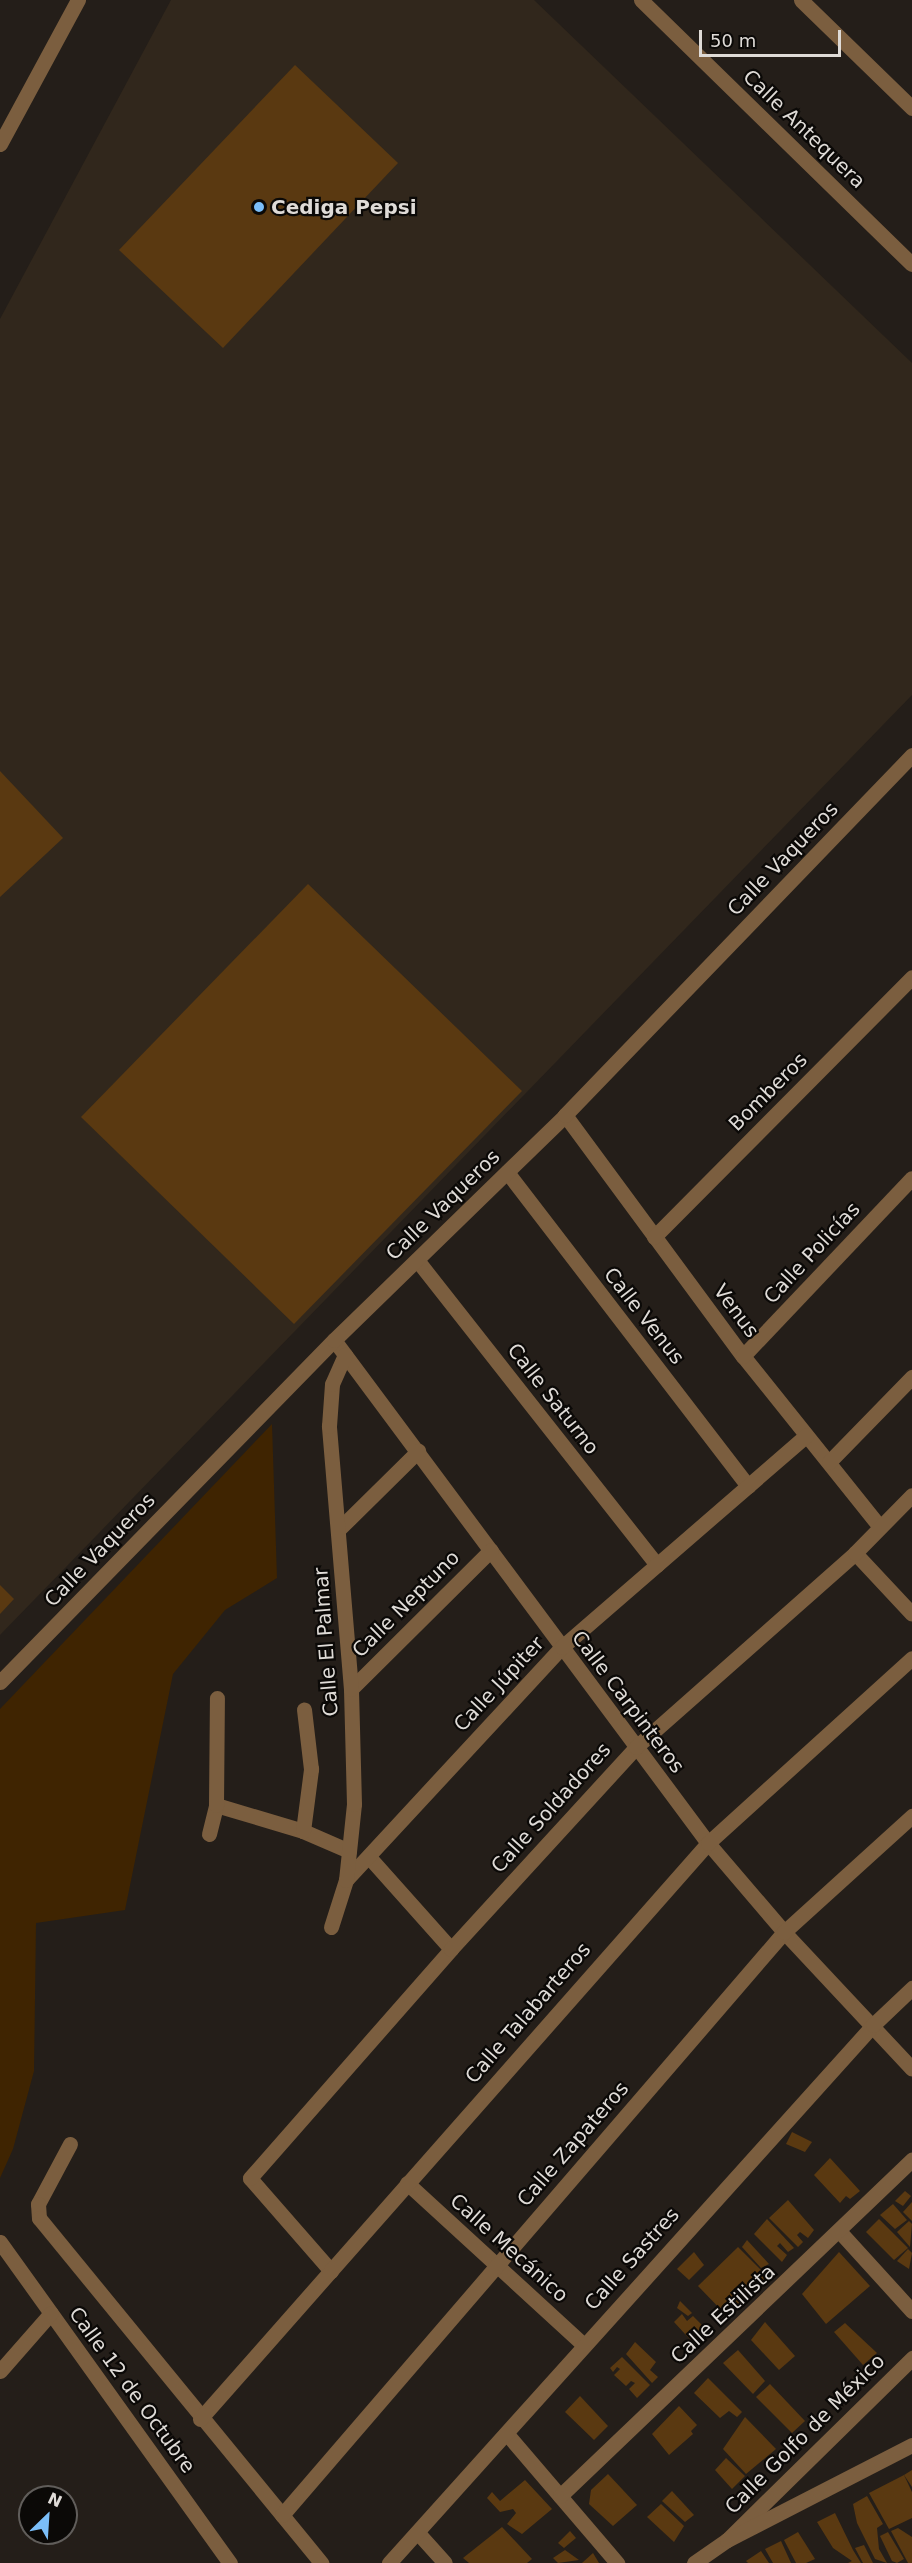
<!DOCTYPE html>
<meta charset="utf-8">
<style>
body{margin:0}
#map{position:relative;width:912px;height:2563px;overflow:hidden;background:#241e19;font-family:"DejaVu Sans",sans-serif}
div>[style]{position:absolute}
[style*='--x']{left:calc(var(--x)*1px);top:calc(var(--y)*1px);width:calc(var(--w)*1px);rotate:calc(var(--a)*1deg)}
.built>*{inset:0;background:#31271c}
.green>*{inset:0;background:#3f2401}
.building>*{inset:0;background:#5a3911}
.minor>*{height:15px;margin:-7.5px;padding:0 7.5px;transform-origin:7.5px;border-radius:7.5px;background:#7b5e3f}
.dots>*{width:16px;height:16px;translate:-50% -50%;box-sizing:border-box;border:3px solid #0b0907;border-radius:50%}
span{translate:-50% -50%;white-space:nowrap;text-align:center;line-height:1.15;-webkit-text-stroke:4.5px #0b0907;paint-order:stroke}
.street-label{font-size:20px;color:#dfdbd7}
.poi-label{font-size:20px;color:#dfdbd7;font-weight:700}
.left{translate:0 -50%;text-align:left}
.north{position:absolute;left:18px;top:2485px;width:60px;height:60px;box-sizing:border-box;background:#0b0907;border:2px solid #605d5a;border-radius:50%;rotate:25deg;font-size:16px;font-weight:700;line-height:24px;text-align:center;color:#dfdbd7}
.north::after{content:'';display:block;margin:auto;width:21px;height:27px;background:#7bbef9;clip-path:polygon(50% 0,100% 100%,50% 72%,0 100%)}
.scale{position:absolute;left:699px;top:30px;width:142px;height:27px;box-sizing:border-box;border:3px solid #dfdbd7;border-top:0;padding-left:8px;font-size:18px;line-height:21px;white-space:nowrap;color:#dfdbd7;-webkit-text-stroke:4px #0b0907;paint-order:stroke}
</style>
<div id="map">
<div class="built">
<div style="clip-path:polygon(171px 0,534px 0,912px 363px,912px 695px,0 1635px,0 319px)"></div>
</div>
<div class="green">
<div style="clip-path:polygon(272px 1424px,277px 1578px,225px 1610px,173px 1674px,125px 1910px,36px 1923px,34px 2071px,13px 2149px,0 2178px,0 1709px)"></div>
</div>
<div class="building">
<div style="clip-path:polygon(295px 65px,398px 163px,223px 348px,119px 250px)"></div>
<div style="clip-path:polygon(0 771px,63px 838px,0 897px)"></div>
<div style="clip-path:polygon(308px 884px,522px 1091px,294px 1324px,81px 1117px)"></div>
<div style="clip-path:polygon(0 1585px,14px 1599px,0 1614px)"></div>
<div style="clip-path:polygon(792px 2132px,812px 2142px,805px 2152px,786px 2144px)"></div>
<div style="clip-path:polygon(830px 2158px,860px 2191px,850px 2199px,846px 2196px,840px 2203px,814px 2175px)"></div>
<div style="clip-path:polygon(905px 2191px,911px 2196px,903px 2206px,895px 2201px)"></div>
<div style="clip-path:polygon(788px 2200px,814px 2230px,808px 2238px,800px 2232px,797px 2235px,803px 2242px,798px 2247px,769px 2218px)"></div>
<div style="clip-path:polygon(912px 2202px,912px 2221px,903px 2212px)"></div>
<div style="clip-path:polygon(893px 2204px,907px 2220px,895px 2229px,880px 2215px)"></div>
<div style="clip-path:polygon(767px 2219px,794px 2248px,788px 2252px,780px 2243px,777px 2246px,787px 2255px,782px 2262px,754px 2234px)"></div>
<div style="clip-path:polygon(879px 2219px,908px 2248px,894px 2260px,866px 2232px)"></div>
<div style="clip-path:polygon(909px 2221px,912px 2224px,910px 2247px,897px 2232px)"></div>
<div style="clip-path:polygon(747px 2240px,769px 2264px,761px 2268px,742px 2247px)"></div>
<div style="clip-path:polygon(738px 2247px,768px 2277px,727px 2316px,698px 2286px)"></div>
<div style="clip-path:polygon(908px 2249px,912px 2253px,909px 2269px,897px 2261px)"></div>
<div style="clip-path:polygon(694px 2252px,704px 2265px,689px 2280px,677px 2269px)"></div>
<div style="clip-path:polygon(839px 2252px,870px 2286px,826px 2324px,802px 2294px)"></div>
<div style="clip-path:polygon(680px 2301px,692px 2313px,688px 2316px,677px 2308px)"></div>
<div style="clip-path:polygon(682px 2314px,687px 2321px,693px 2316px,708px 2331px,696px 2346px,674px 2322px)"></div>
<div style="clip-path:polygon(765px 2322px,795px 2356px,779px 2370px,751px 2340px)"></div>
<div style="clip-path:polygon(845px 2323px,877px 2353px,863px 2365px,834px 2332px)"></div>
<div style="clip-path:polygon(635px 2342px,656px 2362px,650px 2370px,658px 2377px,652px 2383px,626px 2354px)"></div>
<div style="clip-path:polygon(738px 2350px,765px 2381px,753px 2394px,723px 2363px)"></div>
<div style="clip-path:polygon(622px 2357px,650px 2385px,637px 2398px,629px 2389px,635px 2383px,631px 2381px,626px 2386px,614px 2375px,620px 2369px,617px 2367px,613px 2372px,610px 2368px)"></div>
<div style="clip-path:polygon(708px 2378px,742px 2412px,737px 2417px,729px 2411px,720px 2418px,694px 2393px)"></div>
<div style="clip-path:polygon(770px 2384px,805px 2421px,792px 2433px,756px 2397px)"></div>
<div style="clip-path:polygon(580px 2396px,608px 2426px,594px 2440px,565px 2412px)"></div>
<div style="clip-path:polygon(679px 2406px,697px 2425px,691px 2431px,693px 2434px,669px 2455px,652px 2434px)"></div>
<div style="clip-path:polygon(745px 2417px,776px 2449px,746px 2474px,723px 2449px)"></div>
<div style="clip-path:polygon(726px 2458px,745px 2476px,732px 2489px,715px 2470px)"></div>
<div style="clip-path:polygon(912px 2470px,912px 2487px,904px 2475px)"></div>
<div style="clip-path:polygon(608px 2474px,637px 2505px,613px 2526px,589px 2504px,591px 2490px)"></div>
<div style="clip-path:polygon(904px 2475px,912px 2492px,912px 2518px,889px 2529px,869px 2493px)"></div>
<div style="clip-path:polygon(525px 2480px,552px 2509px,522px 2534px,507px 2524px,516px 2513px,513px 2509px,500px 2512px,487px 2498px,492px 2492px,500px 2501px)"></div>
<div style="clip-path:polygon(672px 2491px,694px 2515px,685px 2522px,662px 2501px)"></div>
<div style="clip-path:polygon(867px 2496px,883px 2524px,877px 2528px,879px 2549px,887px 2563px,875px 2559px,857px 2523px,853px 2504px)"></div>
<div style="clip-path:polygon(661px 2504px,684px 2526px,674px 2542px,647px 2517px)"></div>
<div style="clip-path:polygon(835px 2513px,853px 2550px,861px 2563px,848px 2563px,852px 2561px,833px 2548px,817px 2522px)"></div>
<div style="clip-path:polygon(502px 2527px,532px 2559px,527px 2563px,469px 2563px,463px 2558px)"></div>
<div style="clip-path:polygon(898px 2528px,912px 2537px,912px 2563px,908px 2563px,891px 2531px)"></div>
<div style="clip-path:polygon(570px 2531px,576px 2538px,564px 2548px,558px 2543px)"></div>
<div style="clip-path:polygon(798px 2532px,815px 2559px,806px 2563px,796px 2563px,784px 2540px)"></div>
<div style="clip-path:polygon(888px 2532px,904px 2559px,897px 2563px,892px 2561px,880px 2536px)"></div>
<div style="clip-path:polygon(781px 2541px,791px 2563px,773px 2563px,765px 2549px)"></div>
<div style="clip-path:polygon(864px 2545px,873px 2563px,863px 2563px,855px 2548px)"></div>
<div style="clip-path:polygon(565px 2550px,579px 2560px,558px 2563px,553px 2558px)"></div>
<div style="clip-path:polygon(761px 2551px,769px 2563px,748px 2563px,746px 2561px)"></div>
<div style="clip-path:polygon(593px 2553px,599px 2563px,582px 2563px)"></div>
</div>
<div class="minor">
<div style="--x:641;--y:0;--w:378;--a:44.3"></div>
<div style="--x:801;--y:0;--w:155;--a:44.2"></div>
<div style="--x:0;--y:144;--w:164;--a:-61.6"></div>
<div style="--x:565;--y:1115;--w:300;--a:53.6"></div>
<div style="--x:743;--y:1356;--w:218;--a:51.3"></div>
<div style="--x:507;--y:1172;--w:396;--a:52.5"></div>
<div style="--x:654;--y:1237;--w:366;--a:-45.2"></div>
<div style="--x:417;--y:1260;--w:388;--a:51.8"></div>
<div style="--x:334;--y:1340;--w:627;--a:53.37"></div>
<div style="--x:708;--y:1843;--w:117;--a:49.5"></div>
<div style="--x:784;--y:1932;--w:187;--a:46.9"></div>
<div style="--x:743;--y:1356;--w:245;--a:-46.5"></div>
<div style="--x:829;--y:1462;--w:119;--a:-45.7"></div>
<div style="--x:340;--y:1528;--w:110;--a:-44.6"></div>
<div style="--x:855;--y:1553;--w:83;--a:46.9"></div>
<div style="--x:0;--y:1682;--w:478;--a:-45.7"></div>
<div style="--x:334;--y:1340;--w:322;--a:-44.2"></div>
<div style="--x:565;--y:1115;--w:500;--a:-46.05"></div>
<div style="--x:351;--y:1689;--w:197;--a:-44.8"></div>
<div style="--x:216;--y:1805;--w:91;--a:16.6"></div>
<div style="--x:303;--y:1831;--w:50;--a:23.5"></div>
<div style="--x:303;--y:1831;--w:63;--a:-82.6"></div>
<div style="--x:311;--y:1769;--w:60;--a:-96.7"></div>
<div style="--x:209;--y:1834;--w:30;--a:-76"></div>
<div style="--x:216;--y:1805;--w:107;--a:-89.5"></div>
<div style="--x:369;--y:1857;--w:123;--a:48.3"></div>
<div style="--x:346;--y:1880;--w:318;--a:-47.2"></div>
<div style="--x:562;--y:1647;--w:323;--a:-40.9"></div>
<div style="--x:331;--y:1927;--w:49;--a:-72.3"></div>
<div style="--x:346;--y:1880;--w:76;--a:-84"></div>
<div style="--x:354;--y:1804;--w:115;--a:-91.5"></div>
<div style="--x:351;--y:1689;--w:264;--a:-94.8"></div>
<div style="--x:329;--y:1426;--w:42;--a:-85.9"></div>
<div style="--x:332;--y:1384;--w:32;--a:-66"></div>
<div style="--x:70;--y:2144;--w:68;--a:118.1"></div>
<div style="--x:38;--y:2204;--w:14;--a:86"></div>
<div style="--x:39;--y:2218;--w:446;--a:50.7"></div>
<div style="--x:407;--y:2183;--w:239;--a:42.5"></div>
<div style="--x:840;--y:2232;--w:107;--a:47.7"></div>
<div style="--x:0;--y:2242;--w:395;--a:54.4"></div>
<div style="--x:331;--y:2271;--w:123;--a:-131.1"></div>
<div style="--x:250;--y:2178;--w:305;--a:-48.7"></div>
<div style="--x:451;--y:1949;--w:274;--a:-47.5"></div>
<div style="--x:636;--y:1747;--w:293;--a:-41.5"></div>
<div style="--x:855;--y:1553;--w:81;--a:-45.5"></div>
<div style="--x:0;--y:2371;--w:77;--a:-48.7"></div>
<div style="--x:200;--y:2419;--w:768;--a:-48.59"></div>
<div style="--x:708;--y:1843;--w:275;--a:-42.2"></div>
<div style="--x:507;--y:2434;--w:170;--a:49.5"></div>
<div style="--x:560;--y:2496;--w:487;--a:-43.7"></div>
<div style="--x:282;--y:2515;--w:769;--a:-49.27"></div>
<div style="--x:784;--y:1932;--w:173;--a:-42.2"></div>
<div style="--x:418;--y:2533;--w:40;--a:48"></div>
<div style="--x:727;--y:2540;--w:260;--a:-44.5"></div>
<div style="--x:389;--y:2563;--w:724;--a:-48.02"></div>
<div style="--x:873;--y:2025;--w:54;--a:-43.5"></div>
<div style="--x:694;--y:2563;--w:40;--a:-34.9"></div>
<div style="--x:727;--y:2540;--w:208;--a:-27.2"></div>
</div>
<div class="dots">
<div style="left:259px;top:207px;background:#7bbef9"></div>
</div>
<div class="street-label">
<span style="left:804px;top:129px;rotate:44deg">Calle Antequera</span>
<span style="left:783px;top:859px;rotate:-46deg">Calle Vaqueros</span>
<span style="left:768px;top:1092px;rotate:-45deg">Bomberos</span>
<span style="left:443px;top:1205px;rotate:-44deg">Calle Vaqueros</span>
<span style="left:812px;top:1253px;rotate:-47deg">Calle Policías</span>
<span style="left:736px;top:1311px;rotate:53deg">Venus</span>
<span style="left:644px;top:1316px;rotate:52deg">Calle Venus</span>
<span style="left:553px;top:1399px;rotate:52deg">Calle Saturno</span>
<span style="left:100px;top:1550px;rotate:-46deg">Calle Vaqueros</span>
<span style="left:406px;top:1604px;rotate:-45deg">Calle Neptuno</span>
<span style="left:326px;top:1642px;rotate:-94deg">Calle El Palmar</span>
<span style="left:499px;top:1684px;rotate:-47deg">Calle Júpiter</span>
<span style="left:628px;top:1702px;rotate:53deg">Calle Carpinteros</span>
<span style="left:551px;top:1808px;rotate:-48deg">Calle Soldadores</span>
<span style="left:528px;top:2013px;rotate:-49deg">Calle Talabarteros</span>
<span style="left:573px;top:2144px;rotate:-49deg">Calle Zapateros</span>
<span style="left:509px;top:2248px;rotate:42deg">Calle Mecánico</span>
<span style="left:632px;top:2259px;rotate:-48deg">Calle Sastres</span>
<span style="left:723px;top:2314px;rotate:-43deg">Calle Estilista</span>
<span style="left:132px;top:2390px;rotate:54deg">Calle 12 de Octubre</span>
<span style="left:805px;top:2434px;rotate:-45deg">Calle Golfo de México</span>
</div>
<div class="poi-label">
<span class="left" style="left:271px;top:207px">Cediga Pepsi</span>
</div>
<div class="north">N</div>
<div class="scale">50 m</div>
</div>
